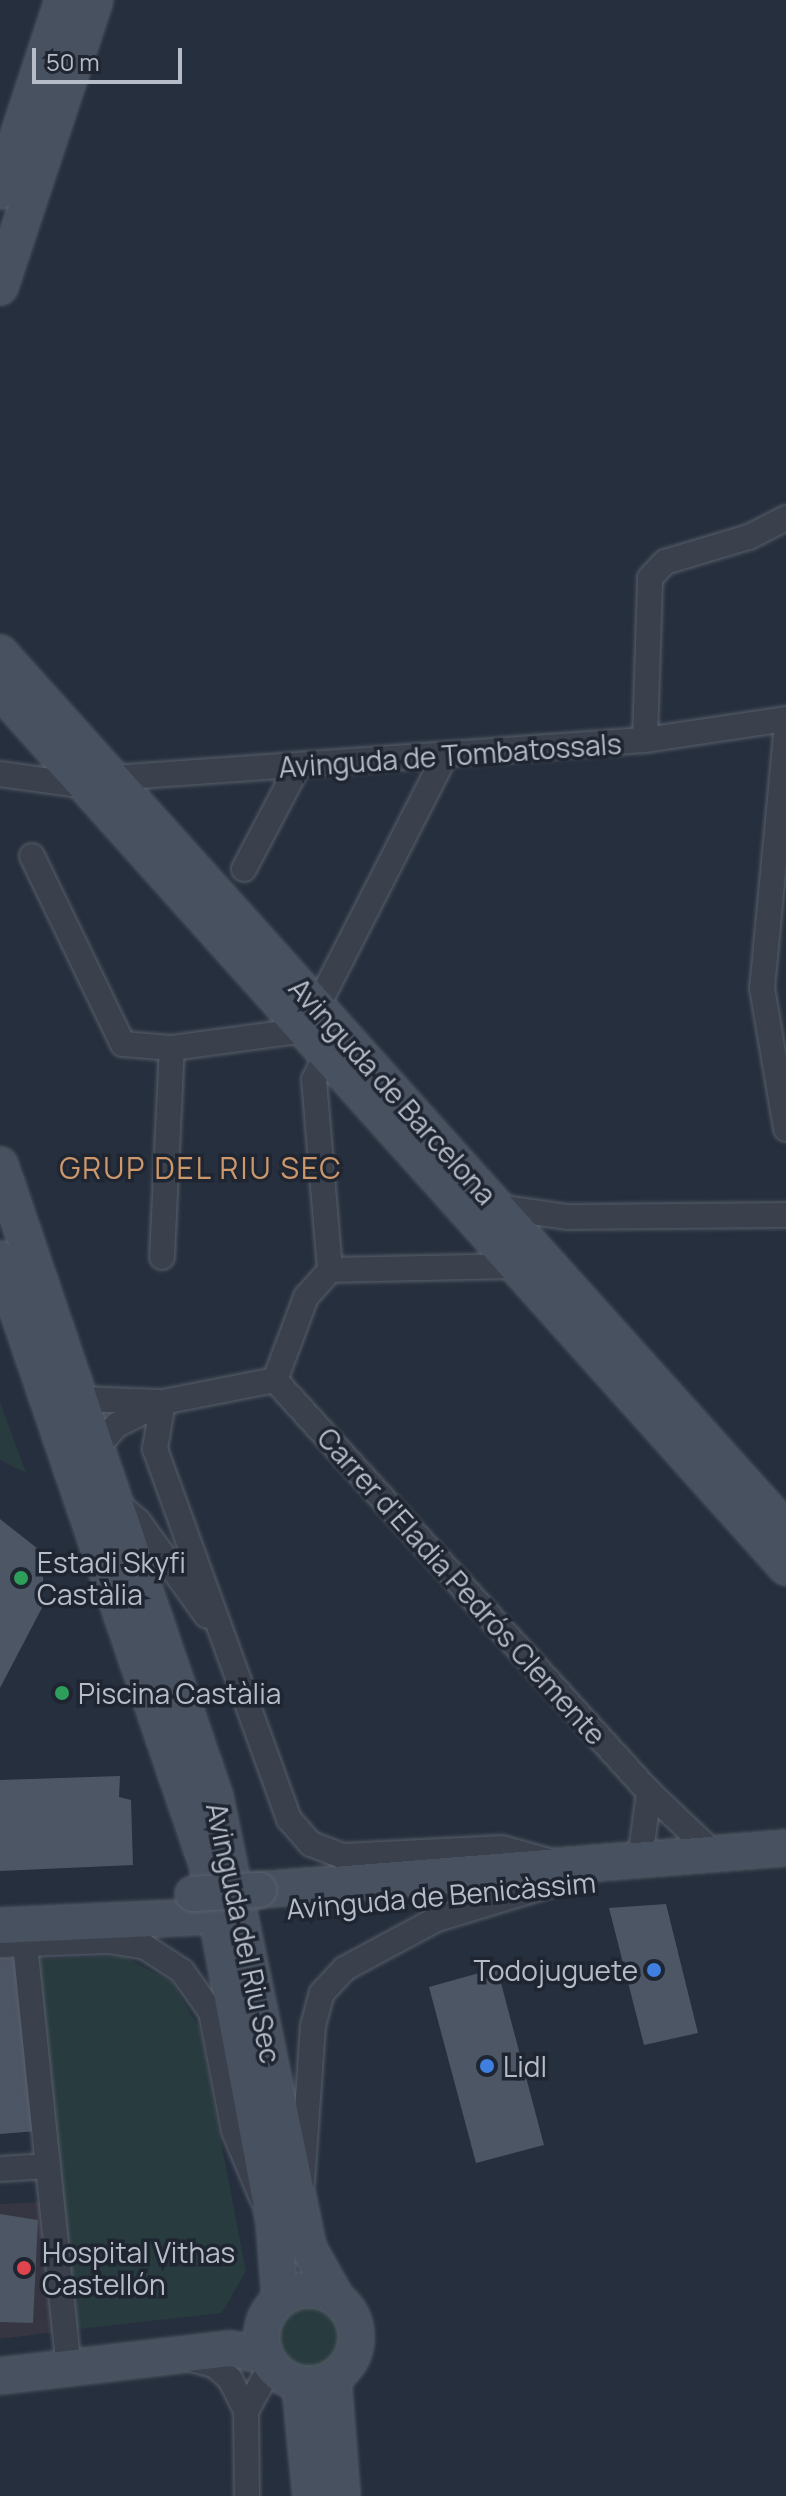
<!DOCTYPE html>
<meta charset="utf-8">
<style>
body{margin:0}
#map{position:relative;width:786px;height:2496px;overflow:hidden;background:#262f3d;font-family:Manrope,sans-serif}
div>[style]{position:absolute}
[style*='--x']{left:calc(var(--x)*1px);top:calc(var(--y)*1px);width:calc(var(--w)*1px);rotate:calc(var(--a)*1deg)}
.medical>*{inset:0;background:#363542}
.green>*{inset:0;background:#283b3e}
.round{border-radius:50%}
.building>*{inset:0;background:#4d5665}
.roads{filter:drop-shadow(0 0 2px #585f6b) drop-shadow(0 0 2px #585f6b)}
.street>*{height:24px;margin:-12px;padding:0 12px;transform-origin:12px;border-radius:12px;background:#3a414d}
.secondary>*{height:34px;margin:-17px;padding:0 17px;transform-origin:17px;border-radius:17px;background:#485160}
.secondary>.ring{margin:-17px;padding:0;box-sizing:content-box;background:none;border:34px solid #485160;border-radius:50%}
.bridges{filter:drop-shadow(0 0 2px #585f6b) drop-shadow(0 0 2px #585f6b)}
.secondary-bridge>*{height:34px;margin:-17px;padding:0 17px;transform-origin:17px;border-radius:17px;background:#485160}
.dots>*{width:22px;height:22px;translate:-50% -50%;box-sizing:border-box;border:4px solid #1f2632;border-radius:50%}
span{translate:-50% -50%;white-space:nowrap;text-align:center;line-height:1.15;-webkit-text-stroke:7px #1f2632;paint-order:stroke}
.street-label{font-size:28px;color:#b6bdc8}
.poi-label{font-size:28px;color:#b6bdc8}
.left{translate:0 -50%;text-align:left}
.right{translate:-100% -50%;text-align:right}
.neighbourhood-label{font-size:30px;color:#cd986c;letter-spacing:2px}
.scale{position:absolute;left:32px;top:48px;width:150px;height:36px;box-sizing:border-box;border:4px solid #b6bdc8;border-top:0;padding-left:10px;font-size:24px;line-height:28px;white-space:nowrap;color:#b6bdc8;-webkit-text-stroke:6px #1f2632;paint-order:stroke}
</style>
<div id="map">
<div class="medical">
<div style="clip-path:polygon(41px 2202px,55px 2332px,0 2339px,0 2204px)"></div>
</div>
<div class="green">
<div style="clip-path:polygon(0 1402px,26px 1473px,0 1460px)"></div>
<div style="clip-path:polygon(123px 1956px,172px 1982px,199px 2028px,246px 2271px,222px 2313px,61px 2331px,21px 1960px)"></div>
<div class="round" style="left:275px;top:2302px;width:68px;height:68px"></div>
</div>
<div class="building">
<div style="clip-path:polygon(0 1519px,42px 1552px,44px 1604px,0 1688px)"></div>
<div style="clip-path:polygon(120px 1776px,119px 1797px,131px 1800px,133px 1865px,0 1871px,0 1780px)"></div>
<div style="clip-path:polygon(666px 1904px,698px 2033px,644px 2045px,609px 1908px)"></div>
<div style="clip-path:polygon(26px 1957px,37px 2131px,0 2134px,0 1958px)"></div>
<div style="clip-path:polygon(497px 1968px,544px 2145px,476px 2163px,429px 1987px)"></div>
<div style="clip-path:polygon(0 2214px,38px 2220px,33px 2323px,0 2322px)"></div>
</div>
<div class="roads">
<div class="street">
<div style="--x:786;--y:735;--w:254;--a:95.4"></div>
<div style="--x:762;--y:988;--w:143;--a:80.3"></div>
<div style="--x:645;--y:740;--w:162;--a:-88.2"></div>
<div style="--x:650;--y:578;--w:22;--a:-47"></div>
<div style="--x:665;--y:562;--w:88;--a:-16.6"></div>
<div style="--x:749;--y:537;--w:42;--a:-27.2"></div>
<div style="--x:0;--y:774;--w:88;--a:7.9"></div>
<div style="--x:87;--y:786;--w:26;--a:-18"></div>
<div style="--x:112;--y:778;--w:534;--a:-4.08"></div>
<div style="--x:645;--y:740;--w:143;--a:-8.5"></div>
<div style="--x:32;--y:856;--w:209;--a:64.2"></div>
<div style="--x:123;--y:1044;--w:49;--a:4.7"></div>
<div style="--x:172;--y:1048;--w:134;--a:-7.7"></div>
<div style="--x:244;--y:869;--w:116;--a:-62.3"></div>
<div style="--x:317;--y:1007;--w:282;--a:-63"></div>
<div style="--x:327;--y:1054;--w:29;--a:117"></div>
<div style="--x:314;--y:1080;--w:191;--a:85.2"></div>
<div style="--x:497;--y:1207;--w:72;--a:8"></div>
<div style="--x:568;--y:1217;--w:218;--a:-0.5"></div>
<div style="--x:162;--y:1257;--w:209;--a:-87.3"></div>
<div style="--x:275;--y:1380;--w:556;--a:47.77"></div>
<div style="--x:649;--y:1792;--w:88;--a:43.6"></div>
<div style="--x:81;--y:1399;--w:79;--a:2.2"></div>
<div style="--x:163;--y:1402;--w:48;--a:99.7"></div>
<div style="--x:155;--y:1449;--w:394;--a:70.1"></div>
<div style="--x:289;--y:1819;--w:33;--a:49"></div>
<div style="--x:311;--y:1844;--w:33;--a:21"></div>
<div style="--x:342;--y:1856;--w:160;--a:-2.9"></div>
<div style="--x:502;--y:1848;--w:49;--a:15.5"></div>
<div style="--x:97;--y:1447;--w:30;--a:-48"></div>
<div style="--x:117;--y:1425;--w:51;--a:-26.6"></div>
<div style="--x:163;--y:1402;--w:114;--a:-11.1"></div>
<div style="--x:275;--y:1380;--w:89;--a:-69.5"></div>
<div style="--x:306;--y:1297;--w:36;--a:-48"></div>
<div style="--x:330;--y:1270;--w:186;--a:-1.2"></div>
<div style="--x:117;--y:1503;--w:28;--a:41"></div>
<div style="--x:138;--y:1521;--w:117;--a:54"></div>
<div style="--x:640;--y:1859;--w:68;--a:-82.3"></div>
<div style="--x:25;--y:1944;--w:426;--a:84.1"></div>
<div style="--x:0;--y:1945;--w:109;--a:-2.1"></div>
<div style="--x:109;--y:1941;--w:36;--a:9"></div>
<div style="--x:145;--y:1947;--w:44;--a:33"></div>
<div style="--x:182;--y:1971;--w:50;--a:54.7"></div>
<div style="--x:211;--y:2012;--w:121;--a:79.1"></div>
<div style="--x:234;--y:2131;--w:73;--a:67.3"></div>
<div style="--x:0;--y:2169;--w:48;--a:-3.6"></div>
<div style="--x:302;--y:2183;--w:157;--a:-86"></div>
<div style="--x:313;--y:2026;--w:34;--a:-75"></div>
<div style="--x:322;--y:1993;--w:33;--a:-47"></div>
<div style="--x:344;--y:1969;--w:106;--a:-28.3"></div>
<div style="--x:437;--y:1919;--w:131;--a:-16.9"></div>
<div style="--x:187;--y:2358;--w:28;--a:15"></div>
<div style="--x:214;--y:2365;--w:21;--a:41"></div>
<div style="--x:230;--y:2379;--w:36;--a:63"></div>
<div style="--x:246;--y:2411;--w:85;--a:89.3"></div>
<div style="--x:246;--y:2411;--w:51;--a:-60.9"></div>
</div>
<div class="secondary">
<div style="--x:0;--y:191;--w:201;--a:-71.7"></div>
<div style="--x:0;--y:287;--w:302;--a:-71.7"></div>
<div style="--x:0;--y:653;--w:1178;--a:48.13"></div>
<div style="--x:0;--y:690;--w:1178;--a:48.13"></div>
<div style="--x:0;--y:1165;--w:668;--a:71.21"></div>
<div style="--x:215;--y:1797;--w:462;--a:78.3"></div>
<div style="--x:309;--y:2249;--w:51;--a:60.9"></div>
<div style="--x:0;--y:1259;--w:639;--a:71.11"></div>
<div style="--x:207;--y:1864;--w:363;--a:79.4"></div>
<div style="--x:274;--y:2221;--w:77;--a:85.5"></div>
<div style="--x:259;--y:1890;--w:529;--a:-4.56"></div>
<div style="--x:0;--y:1926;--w:196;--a:-2.6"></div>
<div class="ring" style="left:262px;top:2290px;width:60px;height:60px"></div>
<div style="--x:0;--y:2376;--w:232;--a:-6.7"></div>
<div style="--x:230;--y:2349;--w:36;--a:11"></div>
<div style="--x:333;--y:2378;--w:118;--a:85.6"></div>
<div style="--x:300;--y:2384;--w:113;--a:84.4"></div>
</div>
</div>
<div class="bridges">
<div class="secondary-bridge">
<div style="--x:193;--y:1894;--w:66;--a:-3.5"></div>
</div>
</div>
<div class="dots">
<div style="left:21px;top:1578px;background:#2e9e5b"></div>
<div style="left:62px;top:1693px;background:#2e9e5b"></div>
<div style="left:654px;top:1970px;background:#3f7fe0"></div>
<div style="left:487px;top:2066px;background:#3f7fe0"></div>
<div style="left:24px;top:2268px;background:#e0444e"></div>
</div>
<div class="street-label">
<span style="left:450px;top:755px;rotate:-4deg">Avinguda de Tombatossals</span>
<span style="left:393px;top:1091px;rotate:48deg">Avinguda de Barcelona</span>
<span style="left:462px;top:1586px;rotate:48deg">Carrer d'Eladia Pedrós Clemente</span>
<span style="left:441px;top:1895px;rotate:-5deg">Avinguda de Benicàssim</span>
<span style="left:244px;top:1933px;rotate:78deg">Avinguda del Riu Sec</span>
</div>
<div class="poi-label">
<span class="left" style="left:37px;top:1578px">Estadi Skyfi<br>Castàlia</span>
<span class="left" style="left:78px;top:1693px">Piscina Castàlia</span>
<span class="right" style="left:638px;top:1970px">Todojuguete</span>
<span class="left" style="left:503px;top:2066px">Lidl</span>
<span class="left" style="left:42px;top:2268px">Hospital Vithas<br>Castellón</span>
</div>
<div class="neighbourhood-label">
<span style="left:201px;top:1168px">GRUP DEL RIU SEC</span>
</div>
<div class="scale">50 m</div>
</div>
